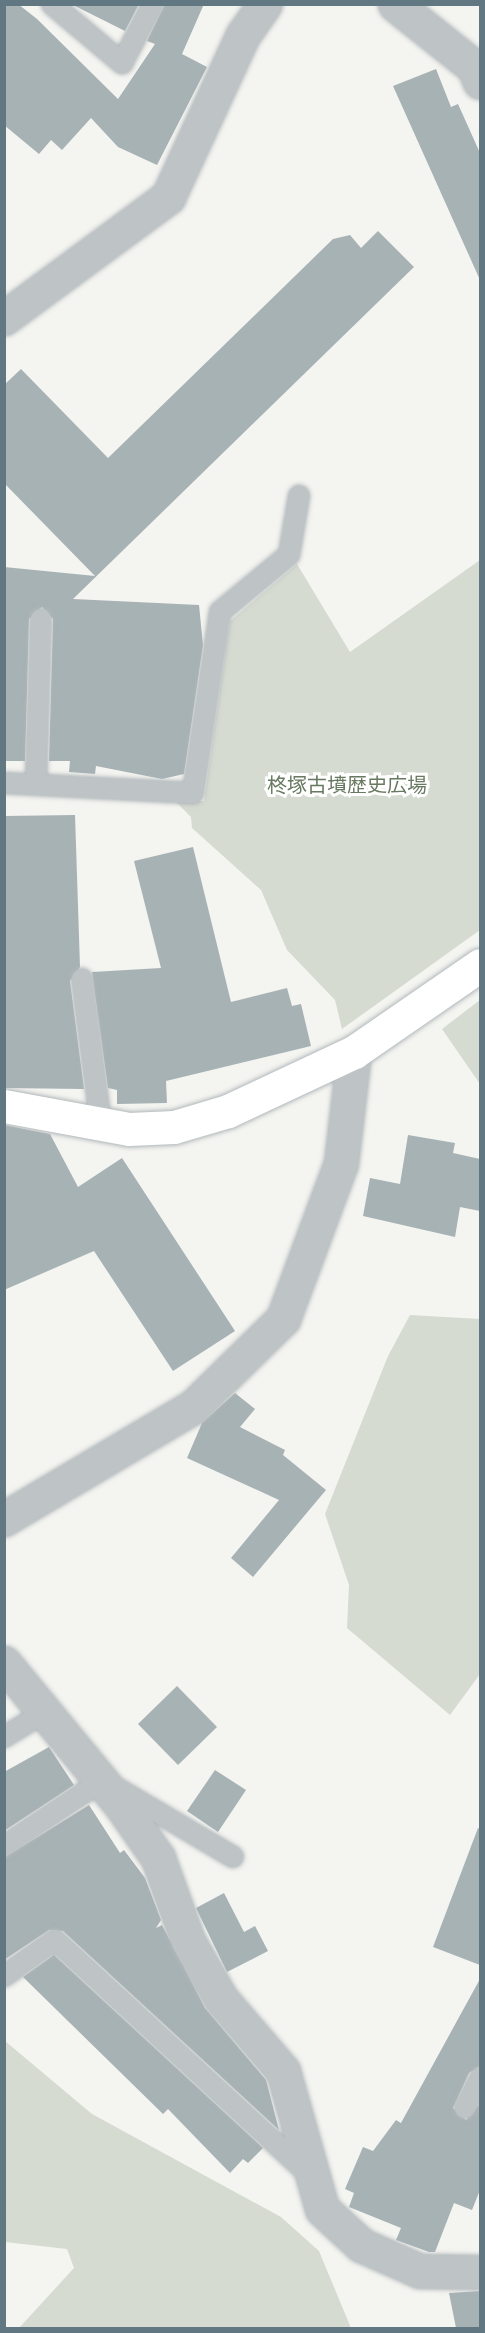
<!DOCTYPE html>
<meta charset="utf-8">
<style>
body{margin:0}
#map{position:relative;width:485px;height:2333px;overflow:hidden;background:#f4f4f0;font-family:"Varela Round","Noto Sans JP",sans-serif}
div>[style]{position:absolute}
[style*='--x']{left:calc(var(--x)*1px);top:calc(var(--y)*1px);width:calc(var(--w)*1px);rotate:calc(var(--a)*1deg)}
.green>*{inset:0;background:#d6dbd1}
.building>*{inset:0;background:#a7b2b5}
.roads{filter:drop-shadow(0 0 2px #b1b8bb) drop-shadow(0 0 2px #b1b8bb)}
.lane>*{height:20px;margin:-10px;padding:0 10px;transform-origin:10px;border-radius:10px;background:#bec4c6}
.street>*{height:33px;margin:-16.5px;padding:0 16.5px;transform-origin:16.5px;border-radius:16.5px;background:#bec4c6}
.secondary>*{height:33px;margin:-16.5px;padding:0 16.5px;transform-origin:16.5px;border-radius:16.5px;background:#fff}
span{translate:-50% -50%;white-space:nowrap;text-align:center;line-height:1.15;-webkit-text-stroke:6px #fff;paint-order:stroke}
.park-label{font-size:20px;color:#687961}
.frame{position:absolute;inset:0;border:6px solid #617782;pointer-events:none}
</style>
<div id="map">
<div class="green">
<div style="clip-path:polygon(480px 560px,480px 930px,342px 1029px,335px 1000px,287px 950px,261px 890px,192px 828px,191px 817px,175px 801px,204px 801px,230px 621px,297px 564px,350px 652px)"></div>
<div style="clip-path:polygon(480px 1000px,480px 1084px,442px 1029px)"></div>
<div style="clip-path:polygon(410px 1315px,480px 1319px,480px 1674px,450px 1715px,347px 1628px,349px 1585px,325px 1514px,388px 1356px)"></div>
<div style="clip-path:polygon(5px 2041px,92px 2114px,281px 2217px,319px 2251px,351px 2328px,19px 2328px,74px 2268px,67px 2249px,5px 2242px)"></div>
</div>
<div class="building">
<div style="clip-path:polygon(4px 4px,18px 4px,37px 19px,118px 99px,155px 44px,147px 41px,165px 4px,204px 4px,182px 54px,207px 67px,157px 165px,118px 147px,91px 118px,62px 150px,51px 140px,39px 154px,4px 125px)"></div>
<div style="clip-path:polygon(71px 4px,139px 4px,125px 31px)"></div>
<div style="clip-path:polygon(436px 69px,451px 107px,458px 104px,480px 153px,480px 280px,393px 86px)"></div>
<div style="clip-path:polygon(378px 231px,414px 267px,73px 599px,199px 605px,203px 645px,184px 774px,162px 779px,96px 766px,95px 774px,69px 772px,70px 761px,49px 761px,53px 619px,42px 607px,29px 619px,25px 761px,4px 761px,4px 567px,95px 576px,4px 483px,4px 385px,21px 369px,108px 458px,333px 239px,350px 235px,361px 248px)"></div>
<div style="clip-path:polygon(75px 815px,80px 967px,70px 981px,84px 1089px,4px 1088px,4px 816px)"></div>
<div style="clip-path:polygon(193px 847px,231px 1002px,287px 988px,292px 1006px,301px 1004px,311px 1046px,166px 1081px,167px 1103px,117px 1104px,117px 1090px,108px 1088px,92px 972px,161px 968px,134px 861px)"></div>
<div style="clip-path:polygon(4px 1125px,50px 1134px,78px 1187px,122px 1158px,235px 1331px,173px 1371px,94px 1251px,4px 1290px)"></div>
<div style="clip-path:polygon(408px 1135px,455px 1143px,453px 1153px,480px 1159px,480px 1211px,460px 1207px,455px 1237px,363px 1216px,370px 1178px,400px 1184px)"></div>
<div style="clip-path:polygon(235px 1393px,255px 1409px,240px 1427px,285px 1450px,283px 1455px,326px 1490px,253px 1577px,231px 1558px,279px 1500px,187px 1458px,202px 1423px)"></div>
<div style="clip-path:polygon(177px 1686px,217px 1727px,178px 1765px,138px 1724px)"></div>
<div style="clip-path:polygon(49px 1747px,74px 1785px,4px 1831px,4px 1772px)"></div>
<div style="clip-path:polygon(215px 1770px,246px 1790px,218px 1832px,187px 1811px)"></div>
<div style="clip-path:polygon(89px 1805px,120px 1853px,124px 1850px,145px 1878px,161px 1920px,156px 1928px,162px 1925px,205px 2008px,266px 2080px,279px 2130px,63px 1931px,49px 1930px,4px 1960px,4px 1858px)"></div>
<div style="clip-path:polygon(478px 1828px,480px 1829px,480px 1965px,433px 1947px)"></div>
<div style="clip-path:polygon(224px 1893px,244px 1932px,255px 1926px,268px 1951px,227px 1972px,196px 1908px)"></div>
<div style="clip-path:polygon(54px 1955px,263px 2148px,248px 2163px,243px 2159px,230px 2173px,168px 2109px,163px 2114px,23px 1977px)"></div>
<div style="clip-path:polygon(480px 1979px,480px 2066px,469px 2073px,453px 2108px,466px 2120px,480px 2104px,480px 2190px,472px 2210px,454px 2203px,435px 2252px,429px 2252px,396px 2240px,401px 2228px,349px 2207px,354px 2193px,345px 2189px,363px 2147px,373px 2151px,396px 2120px,401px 2123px)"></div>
<div style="clip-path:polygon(480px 2291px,480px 2328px,456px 2328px,449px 2293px)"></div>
</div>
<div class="roads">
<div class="lane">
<div style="--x:52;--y:4;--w:92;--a:40.1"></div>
<div style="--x:122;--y:63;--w:67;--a:-62.3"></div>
<div style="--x:4;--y:783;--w:189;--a:3"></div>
<div style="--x:193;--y:793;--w:183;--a:-81.5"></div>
<div style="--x:220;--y:612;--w:89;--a:-39.6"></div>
<div style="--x:289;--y:555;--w:60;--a:-80.4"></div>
<div style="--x:36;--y:784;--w:165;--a:-88.3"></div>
<div style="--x:82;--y:979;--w:148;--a:82.6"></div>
<div style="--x:4;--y:1737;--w:48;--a:-31.4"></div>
<div style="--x:4;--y:1846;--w:119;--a:-33.7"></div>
<div style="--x:103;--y:1780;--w:151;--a:30.6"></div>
<div style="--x:4;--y:1976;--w:62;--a:-35.2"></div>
<div style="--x:55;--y:1940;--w:345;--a:42.7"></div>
<div style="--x:465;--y:2108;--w:34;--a:-63"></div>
</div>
<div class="street">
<div style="--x:395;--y:4;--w:101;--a:38.6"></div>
<div style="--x:474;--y:67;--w:16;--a:68"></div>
<div style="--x:4;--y:318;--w:204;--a:-36.4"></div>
<div style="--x:168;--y:197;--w:179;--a:-65.2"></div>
<div style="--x:243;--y:35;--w:38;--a:-55"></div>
<div style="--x:4;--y:1519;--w:220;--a:-30.7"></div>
<div style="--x:193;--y:1407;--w:126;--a:-44.4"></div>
<div style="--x:283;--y:1319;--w:166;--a:-69.6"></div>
<div style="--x:341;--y:1163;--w:112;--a:-83.3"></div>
<div style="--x:4;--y:1663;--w:184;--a:50.5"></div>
<div style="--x:121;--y:1805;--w:65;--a:55.1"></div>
<div style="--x:158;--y:1858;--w:88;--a:70.1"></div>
<div style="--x:188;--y:1941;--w:67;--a:60.4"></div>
<div style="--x:221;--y:1999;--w:95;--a:49.3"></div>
<div style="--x:283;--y:2071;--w:143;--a:74.2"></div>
<div style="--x:322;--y:2209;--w:53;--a:42.7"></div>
<div style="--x:361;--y:2245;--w:64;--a:23.8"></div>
<div style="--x:420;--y:2271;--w:60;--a:1"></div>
</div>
<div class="secondary">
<div style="--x:4;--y:1106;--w:127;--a:10.4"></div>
<div style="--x:129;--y:1129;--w:45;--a:-2.5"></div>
<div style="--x:174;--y:1127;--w:56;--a:-16.5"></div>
<div style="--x:228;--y:1111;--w:139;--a:-25.1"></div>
<div style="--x:354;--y:1052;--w:153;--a:-34.6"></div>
</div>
</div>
<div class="park-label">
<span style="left:347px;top:786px">柊塚古墳歴史広場</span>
</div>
<div class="frame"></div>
</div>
